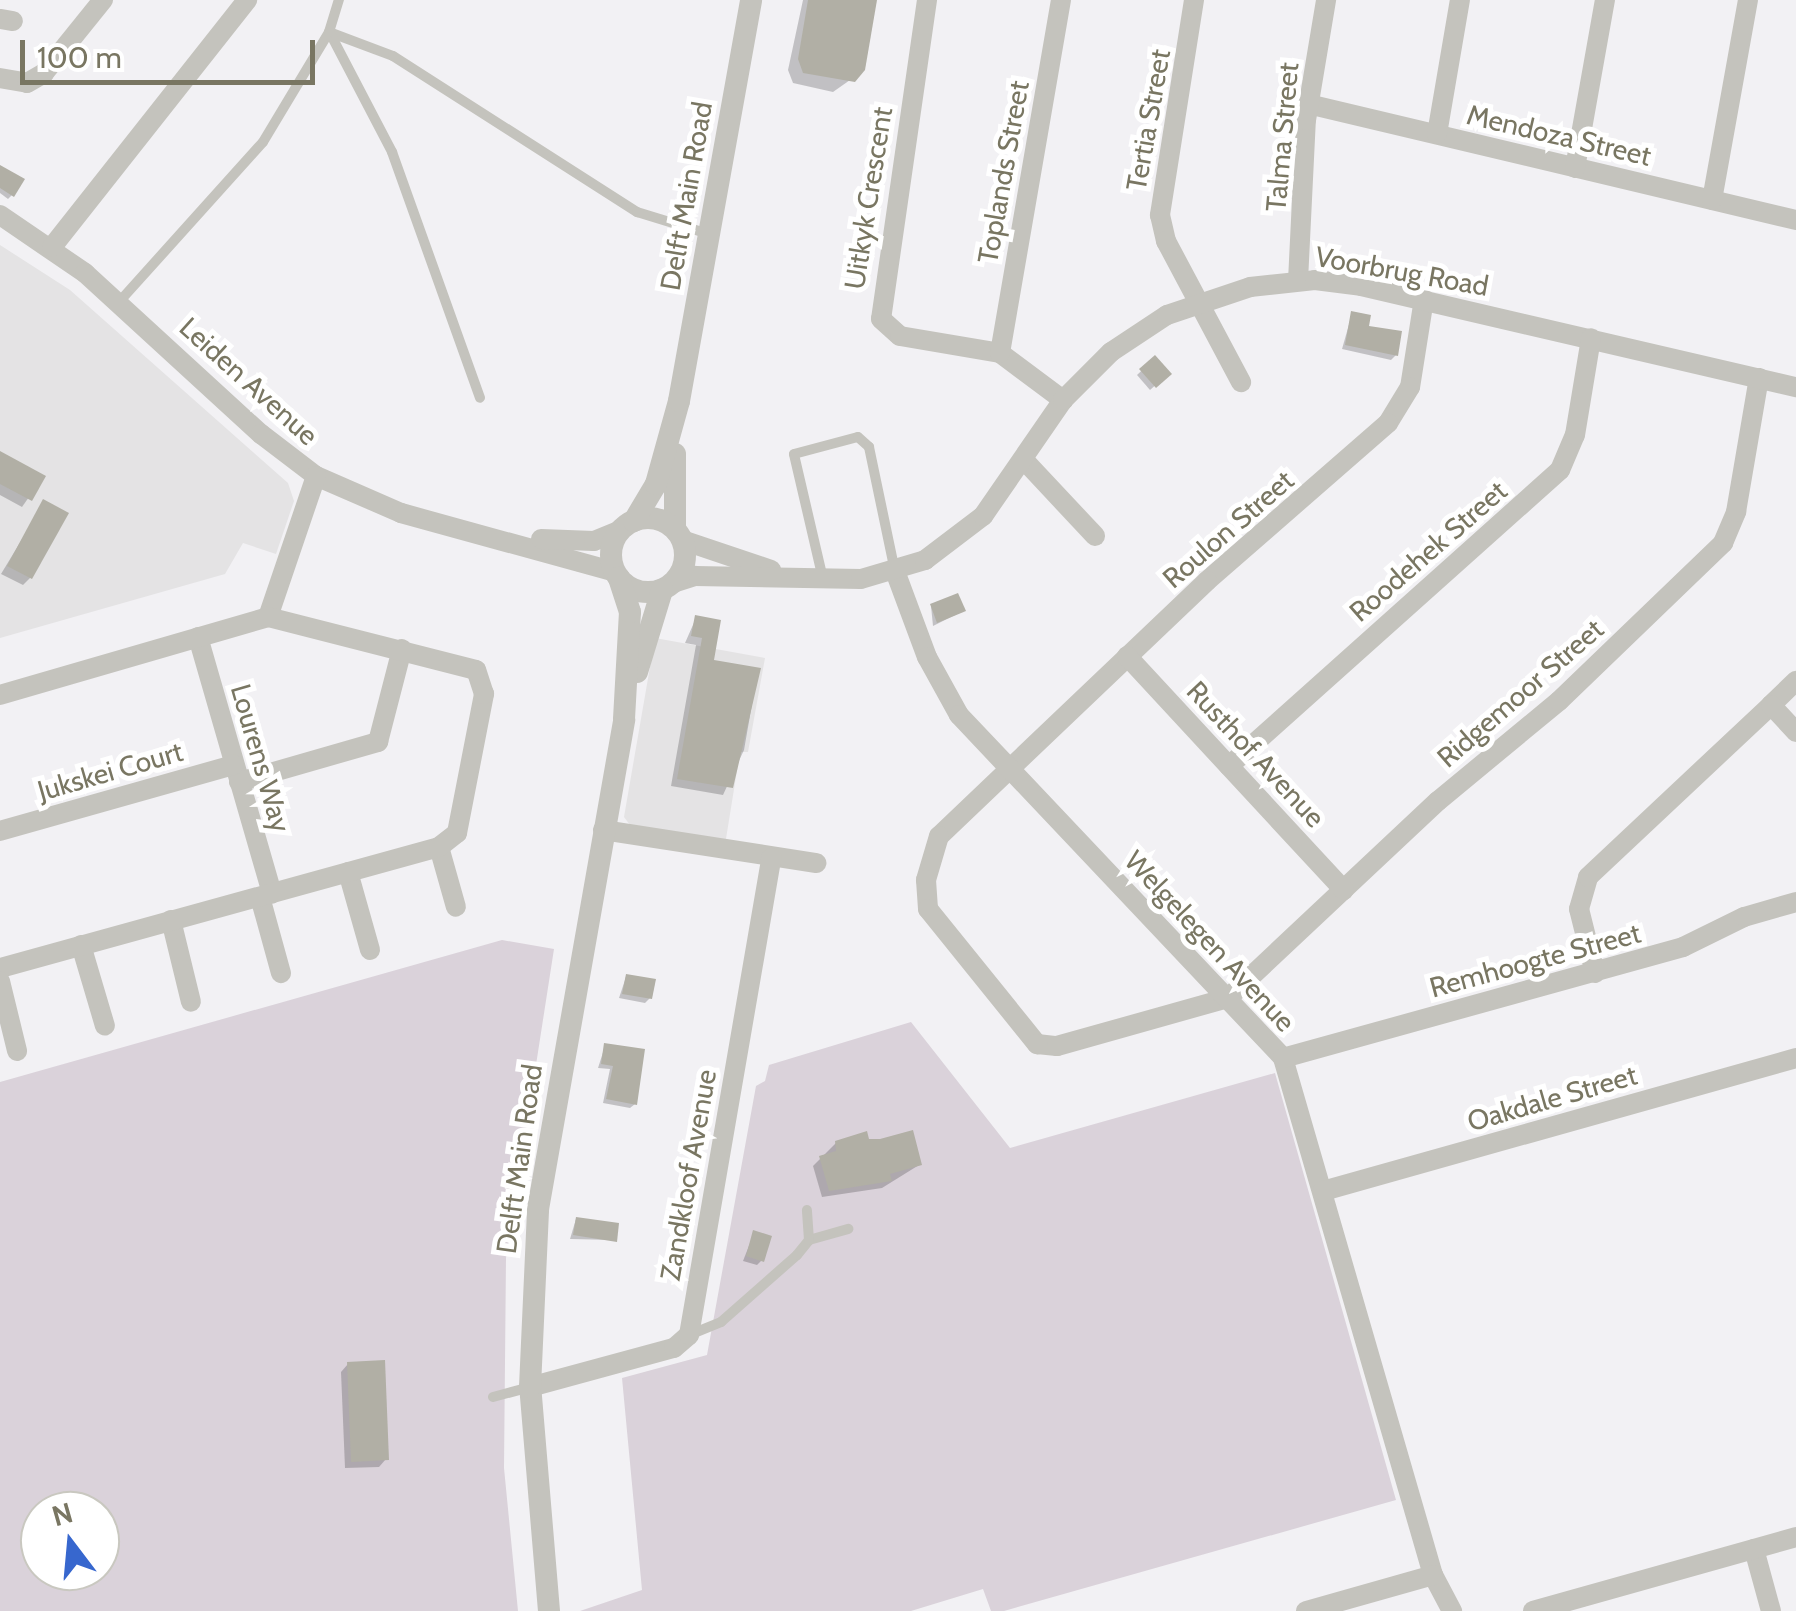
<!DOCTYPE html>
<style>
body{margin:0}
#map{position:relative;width:1796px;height:1611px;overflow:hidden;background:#f2f1f4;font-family:Cabin,sans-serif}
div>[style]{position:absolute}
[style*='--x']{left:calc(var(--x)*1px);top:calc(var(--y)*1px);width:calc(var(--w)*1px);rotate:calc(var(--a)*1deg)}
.built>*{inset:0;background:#e4e3e4}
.green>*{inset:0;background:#dad2da}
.shadow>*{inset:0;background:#0003}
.building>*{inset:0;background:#b1afa5}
.service>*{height:10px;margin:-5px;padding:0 5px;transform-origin:5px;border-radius:5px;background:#c4c3bd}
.minor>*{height:20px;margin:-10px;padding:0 10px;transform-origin:10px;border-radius:10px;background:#c4c3bd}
.tertiary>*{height:22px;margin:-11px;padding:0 11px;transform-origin:11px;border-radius:11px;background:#c4c3bd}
.tertiary>.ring{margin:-11px;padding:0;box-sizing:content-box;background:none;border:22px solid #c4c3bd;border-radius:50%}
span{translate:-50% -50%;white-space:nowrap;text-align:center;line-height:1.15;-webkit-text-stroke:10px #fff;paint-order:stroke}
.street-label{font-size:28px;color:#797662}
.north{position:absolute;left:20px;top:1491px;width:100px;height:100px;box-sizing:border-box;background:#fff;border:2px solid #c9c8c0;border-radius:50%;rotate:344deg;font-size:28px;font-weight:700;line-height:40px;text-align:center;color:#797662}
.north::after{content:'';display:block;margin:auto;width:35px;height:45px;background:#3767ce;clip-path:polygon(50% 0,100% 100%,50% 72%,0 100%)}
.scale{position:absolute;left:20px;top:40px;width:295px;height:45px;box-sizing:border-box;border:5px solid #797662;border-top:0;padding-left:12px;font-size:30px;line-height:35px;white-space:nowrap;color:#797662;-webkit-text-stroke:8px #fff;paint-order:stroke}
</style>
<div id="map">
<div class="built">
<div style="clip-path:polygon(0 245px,70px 290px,288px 483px,294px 501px,276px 554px,243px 543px,225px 574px,0 638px)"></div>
<div style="clip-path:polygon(655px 638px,765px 658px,748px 752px,740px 752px,725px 845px,630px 825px,624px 817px)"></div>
</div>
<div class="green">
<div style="clip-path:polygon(evenodd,502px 940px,554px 949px,506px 1258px,504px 1468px,518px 1611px,0 1611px,0 1082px,502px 940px,40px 1511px,100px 1511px,100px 1571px,40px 1571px,40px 1511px)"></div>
<div style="clip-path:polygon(911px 1022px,1010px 1148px,1275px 1073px,1396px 1500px,1004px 1611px,991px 1611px,983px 1589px,911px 1611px,580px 1611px,642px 1590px,622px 1378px,707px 1355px,756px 1086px,765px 1081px,769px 1065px)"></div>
</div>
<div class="shadow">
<div style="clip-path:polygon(803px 0,874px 0,860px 73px,833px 92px,793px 83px,788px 70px)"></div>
<div style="clip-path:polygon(0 166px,12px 195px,8px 199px,0 193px)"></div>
<div style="clip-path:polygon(1352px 314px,1396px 355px,1391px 360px,1342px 349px)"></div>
<div style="clip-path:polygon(1154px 359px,1168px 374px,1150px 390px,1137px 375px)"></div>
<div style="clip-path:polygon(0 454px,43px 477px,22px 507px,0 495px)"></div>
<div style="clip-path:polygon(44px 503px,30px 578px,23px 585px,1px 574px)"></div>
<div style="clip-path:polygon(931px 606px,963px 611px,933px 626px)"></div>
<div style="clip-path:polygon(696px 618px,711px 662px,758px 670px,744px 750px,723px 795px,671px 786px,696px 645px,685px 643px)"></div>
<div style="clip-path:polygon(626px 977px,650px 998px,645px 1003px,619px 998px)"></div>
<div style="clip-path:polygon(605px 1046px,635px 1104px,630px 1108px,603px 1103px,610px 1069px,598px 1068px)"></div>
<div style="clip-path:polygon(881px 1142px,919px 1165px,882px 1188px,822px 1197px,813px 1166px,836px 1143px)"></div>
<div style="clip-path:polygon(576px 1219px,614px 1240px,570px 1239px)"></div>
<div style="clip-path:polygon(754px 1233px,762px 1260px,757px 1265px,743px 1261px)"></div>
<div style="clip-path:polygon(348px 1364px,386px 1459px,379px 1467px,345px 1468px,341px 1372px)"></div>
</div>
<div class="building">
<div style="clip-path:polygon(808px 0,877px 0,865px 70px,855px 82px,803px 73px,798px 59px)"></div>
<div style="clip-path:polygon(0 165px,25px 179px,14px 197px,0 188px)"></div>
<div style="clip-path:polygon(1351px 311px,1371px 315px,1369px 326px,1402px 331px,1398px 356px,1345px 345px)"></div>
<div style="clip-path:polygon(1155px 355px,1172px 374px,1156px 388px,1139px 369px)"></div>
<div style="clip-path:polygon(0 451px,46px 476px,32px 501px,0 484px)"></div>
<div style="clip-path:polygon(43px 499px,69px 513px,32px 579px,7px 566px)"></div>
<div style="clip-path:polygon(958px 593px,966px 611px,937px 623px,930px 604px)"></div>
<div style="clip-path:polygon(695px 615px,721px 620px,714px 660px,761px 668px,733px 788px,677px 779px,702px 638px,691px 636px)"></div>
<div style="clip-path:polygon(626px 974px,656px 979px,652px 999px,622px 994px)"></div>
<div style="clip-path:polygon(604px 1043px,645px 1049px,637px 1105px,606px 1099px,613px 1066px,601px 1064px)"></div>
<div style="clip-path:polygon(913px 1130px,922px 1165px,890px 1174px,892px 1181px,829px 1191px,819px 1156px,836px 1151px,835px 1141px,867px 1131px,869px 1139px,880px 1139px)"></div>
<div style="clip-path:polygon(576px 1217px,619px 1223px,617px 1242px,573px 1235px)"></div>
<div style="clip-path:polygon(753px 1230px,772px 1236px,764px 1262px,746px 1256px)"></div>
<div style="clip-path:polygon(385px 1360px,389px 1460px,351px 1462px,347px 1362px)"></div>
</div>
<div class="service">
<div style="--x:329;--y:32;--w:68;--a:20.6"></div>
<div style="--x:393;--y:56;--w:290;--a:32.6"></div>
<div style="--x:637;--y:212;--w:75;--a:17"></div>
<div style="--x:332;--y:37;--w:130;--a:62.4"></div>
<div style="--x:392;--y:152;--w:261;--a:70.3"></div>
<div style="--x:119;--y:302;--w:215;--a:-48"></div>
<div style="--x:263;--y:142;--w:128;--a:-59"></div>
<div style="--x:329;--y:32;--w:34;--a:-73"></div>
<div style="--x:823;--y:579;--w:128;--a:-103.1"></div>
<div style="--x:794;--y:454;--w:66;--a:-14.9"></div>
<div style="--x:858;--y:437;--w:15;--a:42"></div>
<div style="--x:869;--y:447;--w:127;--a:78.2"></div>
<div style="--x:809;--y:1240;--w:41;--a:-15.8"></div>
<div style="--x:689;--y:1335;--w:35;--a:-22"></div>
<div style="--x:721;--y:1322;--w:101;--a:-41.4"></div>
<div style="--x:797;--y:1255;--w:19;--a:-51"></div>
<div style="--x:809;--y:1240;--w:30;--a:-94"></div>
<div style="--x:493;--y:1397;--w:38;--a:-15"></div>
</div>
<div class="minor">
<div style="--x:927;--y:0;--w:322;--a:98.2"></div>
<div style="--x:881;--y:319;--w:25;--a:42"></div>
<div style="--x:900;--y:336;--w:101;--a:9.6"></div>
<div style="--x:1000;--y:353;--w:79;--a:36.7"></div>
<div style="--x:1194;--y:0;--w:218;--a:99"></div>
<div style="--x:1160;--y:215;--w:27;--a:77"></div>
<div style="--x:1166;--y:241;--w:160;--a:62"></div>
<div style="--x:0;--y:19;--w:13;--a:9"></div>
<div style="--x:0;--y:78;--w:27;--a:10"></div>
<div style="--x:27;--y:83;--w:20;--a:-30"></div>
<div style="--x:44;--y:73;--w:94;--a:-51.1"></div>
<div style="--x:1308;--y:104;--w:502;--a:13.37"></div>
<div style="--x:1437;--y:134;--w:136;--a:-80.3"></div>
<div style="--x:1575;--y:168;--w:171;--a:-79.9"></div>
<div style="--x:1712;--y:200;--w:203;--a:-79.8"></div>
<div style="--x:0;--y:215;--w:103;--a:34.3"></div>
<div style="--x:85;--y:273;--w:239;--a:42.5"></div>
<div style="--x:261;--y:434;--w:69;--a:37.4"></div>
<div style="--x:316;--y:476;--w:93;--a:23.5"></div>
<div style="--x:401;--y:513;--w:222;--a:15.4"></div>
<div style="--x:52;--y:247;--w:315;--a:-51.7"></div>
<div style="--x:1298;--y:281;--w:161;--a:-87.2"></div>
<div style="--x:1306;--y:120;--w:122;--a:-80.5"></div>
<div style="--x:1424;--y:299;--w:89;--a:99"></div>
<div style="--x:1410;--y:387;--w:42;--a:121.4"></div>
<div style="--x:1388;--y:423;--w:240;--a:138.9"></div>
<div style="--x:1207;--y:581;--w:370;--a:136.4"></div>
<div style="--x:939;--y:836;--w:46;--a:106.5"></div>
<div style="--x:926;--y:880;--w:29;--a:86"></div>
<div style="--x:928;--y:909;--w:174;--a:51.1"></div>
<div style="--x:1037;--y:1044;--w:20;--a:6"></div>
<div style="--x:1057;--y:1046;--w:178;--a:-15.7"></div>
<div style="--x:1228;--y:998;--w:288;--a:-43.2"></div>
<div style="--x:1438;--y:801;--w:157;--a:-39.6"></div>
<div style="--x:1559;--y:701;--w:228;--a:-43.9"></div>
<div style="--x:1723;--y:543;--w:34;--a:-67"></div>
<div style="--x:1736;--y:512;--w:136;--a:-80.3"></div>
<div style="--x:1000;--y:353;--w:358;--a:-80.2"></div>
<div style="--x:1024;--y:460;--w:104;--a:46.9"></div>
<div style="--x:541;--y:539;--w:53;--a:2.2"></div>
<div style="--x:594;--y:541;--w:27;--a:-22"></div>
<div style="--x:682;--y:540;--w:94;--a:18.6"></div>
<div style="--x:895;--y:571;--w:92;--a:69.6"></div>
<div style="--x:927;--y:657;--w:66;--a:61.1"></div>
<div style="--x:959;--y:715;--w:472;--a:46.6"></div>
<div style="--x:1283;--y:1058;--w:538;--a:73.82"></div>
<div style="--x:1433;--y:1575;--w:41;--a:62.2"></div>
<div style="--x:673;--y:583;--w:23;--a:-18"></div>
<div style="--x:695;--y:576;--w:166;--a:1"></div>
<div style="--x:861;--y:579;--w:67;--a:-16.5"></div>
<div style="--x:925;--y:560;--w:73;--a:-37.2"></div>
<div style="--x:983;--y:516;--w:141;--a:-55.4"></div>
<div style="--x:1063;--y:400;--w:68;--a:-45"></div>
<div style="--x:1111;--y:352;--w:67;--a:-33.5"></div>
<div style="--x:1167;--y:315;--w:88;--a:-18.6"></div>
<div style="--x:1250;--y:287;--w:65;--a:-6.1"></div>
<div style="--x:1315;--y:280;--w:46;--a:7.4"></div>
<div style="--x:1361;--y:286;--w:447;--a:13.1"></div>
<div style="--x:198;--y:637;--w:267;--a:73.9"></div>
<div style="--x:1127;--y:656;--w:319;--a:47.2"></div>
<div style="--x:0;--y:695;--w:279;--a:-16.2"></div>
<div style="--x:268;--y:617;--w:149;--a:-71.2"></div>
<div style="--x:1771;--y:705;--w:35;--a:-44"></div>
<div style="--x:1229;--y:766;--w:444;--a:-41.8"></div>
<div style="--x:1560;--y:470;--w:38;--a:-67"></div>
<div style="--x:1575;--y:435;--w:98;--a:-80.6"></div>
<div style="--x:239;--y:782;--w:145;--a:-16.1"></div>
<div style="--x:378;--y:742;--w:96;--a:-75.5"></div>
<div style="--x:603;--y:830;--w:216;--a:8.8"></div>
<div style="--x:0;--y:831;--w:243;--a:-15.8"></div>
<div style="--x:439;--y:847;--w:62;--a:74.2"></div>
<div style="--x:348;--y:872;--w:81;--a:74.2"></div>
<div style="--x:260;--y:897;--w:79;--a:74.6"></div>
<div style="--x:171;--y:920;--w:84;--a:76.3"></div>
<div style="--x:81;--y:945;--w:84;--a:73.5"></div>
<div style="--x:0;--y:968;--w:455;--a:-15.4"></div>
<div style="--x:439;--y:847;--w:23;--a:-38"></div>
<div style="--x:457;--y:833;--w:142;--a:-79"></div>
<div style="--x:484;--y:694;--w:25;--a:-108"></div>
<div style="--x:476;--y:670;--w:215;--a:-165.7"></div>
<div style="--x:1595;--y:973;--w:66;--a:-104"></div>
<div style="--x:1579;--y:909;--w:33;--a:-74"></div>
<div style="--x:1588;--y:877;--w:251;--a:-43.2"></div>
<div style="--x:1771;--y:705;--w:37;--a:47"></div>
<div style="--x:0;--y:981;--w:72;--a:76.3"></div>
<div style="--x:1283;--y:1058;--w:415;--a:-15.5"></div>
<div style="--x:1683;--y:947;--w:68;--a:-26.2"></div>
<div style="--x:1744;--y:917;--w:54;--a:-16.1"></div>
<div style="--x:1323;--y:1191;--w:491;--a:-15.7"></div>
<div style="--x:530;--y:1387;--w:149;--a:-15.2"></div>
<div style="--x:674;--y:1348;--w:20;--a:-41"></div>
<div style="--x:689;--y:1335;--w:484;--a:-80.2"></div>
<div style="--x:1754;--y:1549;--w:64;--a:74.7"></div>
<div style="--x:1306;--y:1611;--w:132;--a:-15.8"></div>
<div style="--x:1533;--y:1611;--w:273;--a:-15.7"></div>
</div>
<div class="tertiary">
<div style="--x:675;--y:454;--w:75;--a:90"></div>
<div class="ring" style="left:611px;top:518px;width:52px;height:52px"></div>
<div style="--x:634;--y:521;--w:43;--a:-59.3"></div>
<div style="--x:656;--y:484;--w:86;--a:-74.5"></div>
<div style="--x:679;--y:401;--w:407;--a:-79.8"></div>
<div style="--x:637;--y:672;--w:86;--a:-73"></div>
<div style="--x:549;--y:1611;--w:225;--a:-94.8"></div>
<div style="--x:530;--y:1387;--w:178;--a:-87.4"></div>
<div style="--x:538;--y:1209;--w:497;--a:-80"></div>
<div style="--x:624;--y:719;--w:107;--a:-86.8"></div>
<div style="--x:630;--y:612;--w:36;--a:-108"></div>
</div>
<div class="street-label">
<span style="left:1148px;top:120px;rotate:-80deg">Tertia Street</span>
<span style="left:1559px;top:135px;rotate:13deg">Mendoza Street</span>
<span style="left:1282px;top:137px;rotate:-85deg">Talma Street</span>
<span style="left:1003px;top:172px;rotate:-80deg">Toplands Street</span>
<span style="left:686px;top:196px;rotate:-80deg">Delft Main Road</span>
<span style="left:868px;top:198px;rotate:-81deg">Uitkyk Crescent</span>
<span style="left:1402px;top:271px;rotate:10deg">Voorbrug Road</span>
<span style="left:249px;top:381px;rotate:42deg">Leiden Avenue</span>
<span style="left:1228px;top:529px;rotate:-41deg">Roulon Street</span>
<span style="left:1428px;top:551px;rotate:-41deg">Roodehek Street</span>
<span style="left:1520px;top:693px;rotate:-41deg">Ridgemoor Street</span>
<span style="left:1256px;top:754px;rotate:47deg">Rusthof Avenue</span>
<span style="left:261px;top:758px;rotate:74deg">Lourens Way</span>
<span style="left:110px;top:771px;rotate:-16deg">Jukskei Court</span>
<span style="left:1210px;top:941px;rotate:47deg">Welgelegen Avenue</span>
<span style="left:1535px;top:960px;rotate:-15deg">Remhoogte Street</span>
<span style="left:1552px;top:1098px;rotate:-16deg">Oakdale Street</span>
<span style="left:519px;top:1159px;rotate:-82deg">Delft Main Road</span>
<span style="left:688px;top:1175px;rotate:-80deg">Zandkloof Avenue</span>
</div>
<div class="north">N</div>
<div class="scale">100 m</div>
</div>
